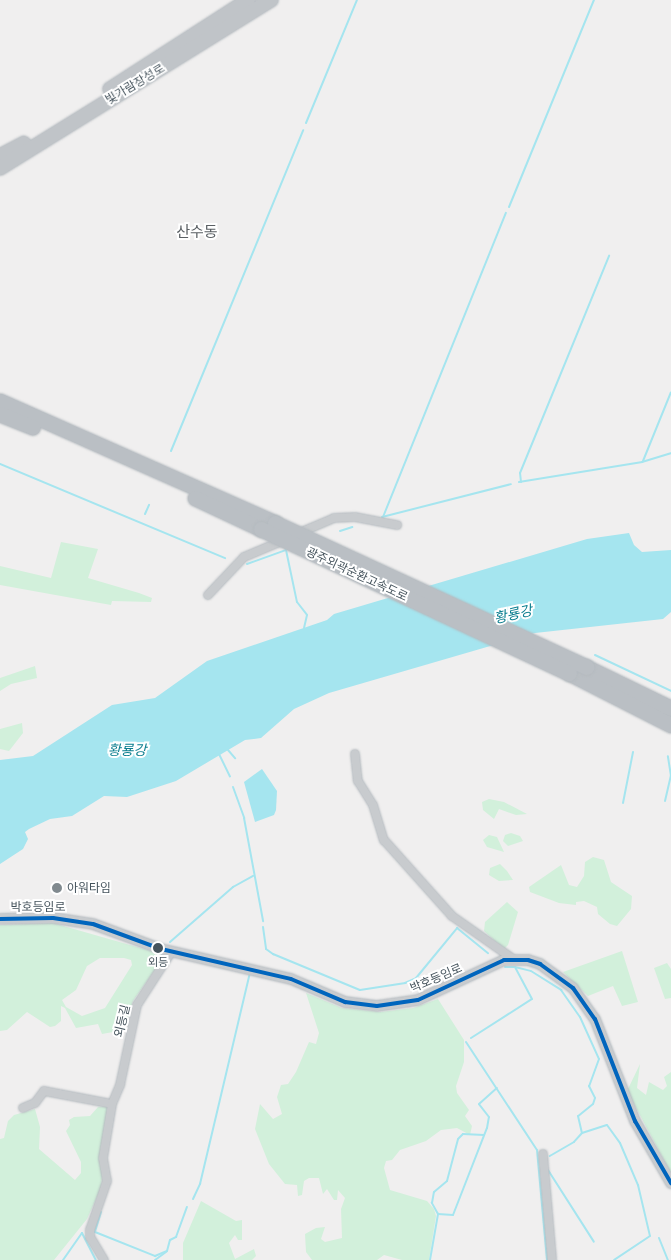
<!DOCTYPE html>
<meta charset="utf-8">
<style>
body{margin:0}
#map{position:relative;width:671px;height:1260px;overflow:hidden;background:#f0efef;font-family:Mulish,"Noto Sans KR",sans-serif}
div>[style]{position:absolute}
[style*='--x']{left:calc(var(--x)*1px);top:calc(var(--y)*1px);width:calc(var(--w)*1px);rotate:calc(var(--a)*1deg)}
.green>*{inset:0;background:#d2f0db}
.water>*{inset:0;background:#a5e5ef}
.stream>*{height:2px;margin:-1px;padding:0 1px;transform-origin:1px;border-radius:1px;background:#a5e5ef}
.roads{filter:drop-shadow(0 0 1px #b4babf) drop-shadow(0 0 1px #b4babf)}
.minor>*{height:8px;margin:-4px;padding:0 4px;transform-origin:4px;border-radius:4px;background:#c8cbce}
.tertiary>*{height:10px;margin:-5px;padding:0 5px;transform-origin:5px;border-radius:5px;background:#c8cbce}
.trunk>*{height:14px;margin:-7px;padding:0 7px;transform-origin:7px;border-radius:7px;background:#c0c4c8}
.motorway>*{height:15px;margin:-7.5px;padding:0 7.5px;transform-origin:7.5px;border-radius:7.5px;background:#babfc4}
.bridges{filter:drop-shadow(0 0 1px #b4babf) drop-shadow(0 0 1px #b4babf)}
.motorway-bridge>*{height:15px;margin:-7.5px;padding:0 7.5px;transform-origin:7.5px;border-radius:7.5px;background:#babfc4}
.bus-1>*{height:4px;margin:-2px;padding:0 2px;transform-origin:2px;border-radius:2px;background:#0065bd}
.dots>*{width:14px;height:14px;translate:-50% -50%;box-sizing:border-box;border:2px solid #fff;border-radius:50%}
span{translate:-50% -50%;white-space:nowrap;text-align:center;line-height:1.15;-webkit-text-stroke:4px #fff;paint-order:stroke}
.bus-label{font-size:11px;color:#45535c}
.street-label{font-size:12px;color:#45535c}
.poi-label{font-size:12px;color:#45535c}
.left{translate:0 -50%;text-align:left}
.water-label{font-size:14px;color:#097d8e;font-style:italic}
.quarter-label{font-size:15px;color:#5a5f63}
</style>
<div id="map">
<div class="green">
<div style="clip-path:polygon(61px 542px,98px 549px,88px 578px,139px 593px,152px 598px,151px 602px,112px 601px,111px 605px,0 585px,0 566px,51px 578px)"></div>
<div style="clip-path:polygon(35px 666px,37px 678px,11px 684px,0 691px,0 678px)"></div>
<div style="clip-path:polygon(22px 723px,23px 733px,9px 751px,0 749px,0 729px)"></div>
<div style="clip-path:polygon(489px 799px,504px 802px,527px 814px,516px 815px,499px 809px,494px 819px,483px 810px,482px 802px)"></div>
<div style="clip-path:polygon(511px 833px,520px 836px,523px 841px,508px 846px,503px 841px,505px 835px)"></div>
<div style="clip-path:polygon(489px 835px,497px 837px,504px 852px,487px 847px,483px 840px)"></div>
<div style="clip-path:polygon(593px 857px,604px 860px,611px 882px,632px 896px,631px 909px,617px 926px,610px 924px,598px 914px,597px 907px,584px 901px,576px 902px,576px 905px,559px 903px,530px 892px,529px 887px,561px 865px,569px 885px,577px 887px,584px 876px,585px 862px)"></div>
<div style="clip-path:polygon(500px 864px,507px 871px,513px 880px,499px 881px,489px 875px,490px 868px)"></div>
<div style="clip-path:polygon(507px 902px,518px 912px,508px 945px,504px 949px,484px 931px,485px 922px)"></div>
<div style="clip-path:polygon(evenodd,53px 923px,165px 955px,133px 1001px,124px 1030px,102px 1034px,98px 1024px,76px 1028px,65px 1008px,61px 1006px,61px 1021px,55px 1026px,50px 1027px,27px 1012px,7px 1030px,0 1031px,0 925px,53px 923px,100px 958px,124px 958px,131px 960px,132px 965px,105px 1008px,82px 1016px,66px 1007px,62px 1000px,76px 990px,87px 966px,100px 958px)"></div>
<div style="clip-path:polygon(622px 951px,638px 1002px,622px 1006px,613px 986px,588px 996px,563px 972px)"></div>
<div style="clip-path:polygon(667px 963px,671px 969px,671px 998px,665px 999px,654px 968px)"></div>
<div style="clip-path:polygon(306px 993px,342px 1008px,380px 1012px,413px 1008px,438px 999px,464px 1040px,464px 1062px,456px 1086px,457px 1093px,469px 1110px,465px 1116px,472px 1126px,470px 1135px,457px 1128px,441px 1130px,426px 1141px,400px 1150px,392px 1160px,386px 1161px,384px 1168px,390px 1190px,427px 1201px,434px 1209px,436px 1216px,429px 1260px,402px 1260px,384px 1255px,377px 1260px,312px 1260px,306px 1252px,305px 1234px,316px 1228px,325px 1227px,321px 1239px,325px 1242px,342px 1238px,341px 1209px,345px 1198px,338px 1190px,337px 1200px,334px 1200px,327px 1189px,323px 1194px,319px 1178px,309px 1178px,304px 1181px,302px 1195px,298px 1196px,297px 1185px,285px 1184px,269px 1164px,255px 1129px,260px 1104px,273px 1119px,282px 1114px,277px 1097px,281px 1085px,288px 1084px,296px 1072px,309px 1042px,316px 1044px,319px 1033px)"></div>
<div style="clip-path:polygon(640px 1064px,637px 1088px,646px 1095px,649px 1082px,663px 1090px,667px 1086px,664px 1077px,671px 1072px,671px 1173px,627px 1091px)"></div>
<div style="clip-path:polygon(106px 1106px,108px 1110px,101px 1188px,87px 1219px,54px 1260px,0 1260px,0 1139px,4px 1138px,8px 1121px,14px 1115px,35px 1109px,40px 1127px,39px 1149px,75px 1180px,81px 1173px,81px 1162px,66px 1131px,70px 1125px,69px 1120px,74px 1117px,90px 1116px,98px 1107px)"></div>
<div style="clip-path:polygon(201px 1201px,236px 1221px,242px 1220px,242px 1240px,238px 1240px,235px 1235px,229px 1243px,235px 1259px,254px 1249px,256px 1256px,252px 1260px,183px 1260px,183px 1243px)"></div>
</div>
<div class="water">
<div style="clip-path:polygon(629px 533px,634px 545px,642px 552px,671px 550px,671px 612px,663px 619px,535px 633px,329px 693px,294px 709px,261px 738px,245px 740px,176px 781px,127px 797px,104px 796px,72px 816px,50px 819px,29px 829px,25px 832px,28px 839px,23px 849px,0 864px,0 760px,33px 756px,112px 705px,155px 698px,207px 661px,327px 620px,334px 614px,587px 539px)"></div>
<div style="clip-path:polygon(262px 769px,277px 791px,276px 810px,274px 815px,255px 822px,244px 782px)"></div>
</div>
<div class="stream">
<div style="--x:306;--y:123;--w:133;--a:-67.5"></div>
<div style="--x:509;--y:207;--w:224;--a:-67.7"></div>
<div style="--x:171;--y:451;--w:347;--a:-67.6"></div>
<div style="--x:643;--y:461;--w:74;--a:-67.9"></div>
<div style="--x:0;--y:464;--w:244;--a:22.7"></div>
<div style="--x:519;--y:482;--w:125;--a:-9.2"></div>
<div style="--x:642;--y:462;--w:30;--a:-17"></div>
<div style="--x:521;--y:482;--w:9;--a:-96"></div>
<div style="--x:520;--y:473;--w:235;--a:-67.7"></div>
<div style="--x:145;--y:514;--w:10;--a:-66"></div>
<div style="--x:382;--y:517;--w:133;--a:-14.3"></div>
<div style="--x:383;--y:517;--w:328;--a:-68"></div>
<div style="--x:340;--y:531;--w:13;--a:-18"></div>
<div style="--x:247;--y:564;--w:41;--a:-19.7"></div>
<div style="--x:286;--y:550;--w:53;--a:78.1"></div>
<div style="--x:297;--y:602;--w:16;--a:52"></div>
<div style="--x:307;--y:615;--w:13;--a:103"></div>
<div style="--x:595;--y:655;--w:84;--a:25.3"></div>
<div style="--x:228;--y:750;--w:11;--a:49"></div>
<div style="--x:219;--y:754;--w:25;--a:64"></div>
<div style="--x:233;--y:787;--w:33;--a:70"></div>
<div style="--x:244;--y:818;--w:105;--a:79.5"></div>
<div style="--x:665;--y:801;--w:26;--a:-77"></div>
<div style="--x:671;--y:776;--w:20;--a:-99"></div>
<div style="--x:623;--y:803;--w:52;--a:-78.9"></div>
<div style="--x:263;--y:927;--w:22;--a:82"></div>
<div style="--x:266;--y:949;--w:9;--a:36"></div>
<div style="--x:273;--y:954;--w:94;--a:22.5"></div>
<div style="--x:360;--y:990;--w:46;--a:-8.8"></div>
<div style="--x:405;--y:983;--w:12;--a:-24"></div>
<div style="--x:416;--y:978;--w:65;--a:-50.6"></div>
<div style="--x:457;--y:928;--w:40;--a:39"></div>
<div style="--x:170;--y:942;--w:84;--a:-41.1"></div>
<div style="--x:233;--y:887;--w:23;--a:-29"></div>
<div style="--x:515;--y:967;--w:16;--a:14"></div>
<div style="--x:531;--y:971;--w:36;--a:32"></div>
<div style="--x:561;--y:990;--w:33;--a:55"></div>
<div style="--x:580;--y:1017;--w:46;--a:65.7"></div>
<div style="--x:599;--y:1059;--w:29;--a:110"></div>
<div style="--x:589;--y:1086;--w:13;--a:63"></div>
<div style="--x:595;--y:1098;--w:6;--a:108"></div>
<div style="--x:593;--y:1104;--w:19;--a:141"></div>
<div style="--x:578;--y:1116;--w:17;--a:77"></div>
<div style="--x:582;--y:1133;--w:12;--a:132"></div>
<div style="--x:574;--y:1142;--w:28;--a:150"></div>
<div style="--x:471;--y:1038;--w:72;--a:-32.6"></div>
<div style="--x:532;--y:999;--w:36;--a:-118"></div>
<div style="--x:515;--y:967;--w:10;--a:180"></div>
<div style="--x:466;--y:1042;--w:129;--a:56.7"></div>
<div style="--x:537;--y:1150;--w:110;--a:84.8"></div>
<div style="--x:582;--y:1133;--w:26;--a:-18"></div>
<div style="--x:607;--y:1125;--w:22;--a:54"></div>
<div style="--x:620;--y:1143;--w:46;--a:66.8"></div>
<div style="--x:638;--y:1185;--w:52;--a:76.8"></div>
<div style="--x:650;--y:1236;--w:43;--a:146.3"></div>
<div style="--x:548;--y:1170;--w:85;--a:57.4"></div>
<div style="--x:193;--y:1199;--w:17;--a:-65"></div>
<div style="--x:200;--y:1184;--w:214;--a:-76.7"></div>
<div style="--x:101;--y:1212;--w:21;--a:107"></div>
<div style="--x:95;--y:1232;--w:65;--a:21.8"></div>
<div style="--x:155;--y:1256;--w:13;--a:-23"></div>
<div style="--x:167;--y:1251;--w:11;--a:-75"></div>
<div style="--x:170;--y:1240;--w:7;--a:-27"></div>
<div style="--x:176;--y:1237;--w:32;--a:-70"></div>
<div style="--x:438;--y:1214;--w:13;--a:-119"></div>
<div style="--x:432;--y:1203;--w:11;--a:-80"></div>
<div style="--x:434;--y:1192;--w:17;--a:-40"></div>
<div style="--x:447;--y:1181;--w:43;--a:-75.3"></div>
<div style="--x:458;--y:1139;--w:7;--a:-45"></div>
<div style="--x:463;--y:1134;--w:21;--a:3"></div>
<div style="--x:659;--y:1238;--w:24;--a:68"></div>
<div style="--x:63;--y:1260;--w:33;--a:-55"></div>
<div style="--x:82;--y:1233;--w:30;--a:63"></div>
<div style="--x:155;--y:1260;--w:14;--a:-36"></div>
<div style="--x:430;--y:1260;--w:47;--a:-80.1"></div>
<div style="--x:438;--y:1214;--w:15;--a:4"></div>
<div style="--x:453;--y:1215;--w:93;--a:-68.7"></div>
<div style="--x:487;--y:1128;--w:11;--a:-80"></div>
<div style="--x:489;--y:1117;--w:16;--a:-128"></div>
<div style="--x:479;--y:1104;--w:24;--a:-42"></div>
</div>
<div class="roads">
<div class="minor">
<div style="--x:299;--y:533;--w:38;--a:-23"></div>
<div style="--x:334;--y:518;--w:21;--a:-3"></div>
<div style="--x:355;--y:517;--w:43;--a:10.8"></div>
<div style="--x:208;--y:595;--w:52;--a:-46.5"></div>
<div style="--x:244;--y:557;--w:43;--a:-23"></div>
<div style="--x:355;--y:754;--w:27;--a:84"></div>
<div style="--x:358;--y:781;--w:28;--a:58"></div>
<div style="--x:373;--y:805;--w:37;--a:73"></div>
<div style="--x:384;--y:840;--w:102;--a:48.2"></div>
<div style="--x:452;--y:916;--w:73;--a:35"></div>
<div style="--x:23;--y:1108;--w:13;--a:-23"></div>
<div style="--x:35;--y:1103;--w:15;--a:-53"></div>
<div style="--x:44;--y:1091;--w:69;--a:10.8"></div>
<div style="--x:112;--y:1104;--w:21;--a:-67"></div>
<div style="--x:120;--y:1085;--w:82;--a:-78"></div>
<div style="--x:137;--y:1005;--w:64;--a:-57.1"></div>
<div style="--x:543;--y:1154;--w:106;--a:85.1"></div>
<div style="--x:104;--y:1260;--w:27;--a:-121"></div>
<div style="--x:90;--y:1237;--w:7;--a:-90"></div>
<div style="--x:90;--y:1230;--w:52;--a:-70.9"></div>
<div style="--x:107;--y:1181;--w:23;--a:-100"></div>
<div style="--x:103;--y:1158;--w:55;--a:-80.5"></div>
</div>
<div class="tertiary">
<div style="--x:0;--y:919;--w:53;--a:-1.1"></div>
<div style="--x:53;--y:918;--w:40;--a:8.5"></div>
<div style="--x:93;--y:924;--w:72;--a:20.2"></div>
<div style="--x:161;--y:949;--w:133;--a:13"></div>
<div style="--x:291;--y:979;--w:59;--a:23.1"></div>
<div style="--x:345;--y:1002;--w:32;--a:7"></div>
<div style="--x:377;--y:1006;--w:41;--a:-8.3"></div>
<div style="--x:418;--y:1000;--w:95;--a:-24.9"></div>
<div style="--x:504;--y:960;--w:24;--a:0"></div>
<div style="--x:528;--y:960;--w:13;--a:18"></div>
<div style="--x:540;--y:964;--w:41;--a:36"></div>
<div style="--x:573;--y:988;--w:38;--a:55"></div>
<div style="--x:595;--y:1019;--w:110;--a:68.6"></div>
<div style="--x:635;--y:1121;--w:72;--a:59.9"></div>
</div>
<div class="trunk">
<div style="--x:110;--y:89;--w:164;--a:-32.8"></div>
<div style="--x:0;--y:156;--w:27;--a:-28"></div>
<div style="--x:0;--y:168;--w:319;--a:-31.8"></div>
</div>
<div class="motorway">
<div style="--x:0;--y:401;--w:301;--a:23.9"></div>
<div style="--x:0;--y:414;--w:35;--a:22"></div>
<div style="--x:195;--y:498;--w:73;--a:25.2"></div>
<div style="--x:586;--y:667;--w:94;--a:25.8"></div>
<div style="--x:569;--y:673;--w:114;--a:27"></div>
</div>
</div>
<div class="bridges">
<div class="motorway-bridge">
<div style="--x:275;--y:523;--w:343;--a:24.8"></div>
<div style="--x:261;--y:529;--w:340;--a:25.1"></div>
</div>
</div>
<div class="bus-1">
<div style="--x:0;--y:919;--w:53;--a:-1.1"></div>
<div style="--x:53;--y:918;--w:40;--a:8.5"></div>
<div style="--x:93;--y:924;--w:72;--a:20.2"></div>
<div style="--x:161;--y:949;--w:133;--a:13"></div>
<div style="--x:291;--y:979;--w:59;--a:23.1"></div>
<div style="--x:345;--y:1002;--w:32;--a:7"></div>
<div style="--x:377;--y:1006;--w:41;--a:-8.3"></div>
<div style="--x:418;--y:1000;--w:95;--a:-24.9"></div>
<div style="--x:504;--y:960;--w:24;--a:0"></div>
<div style="--x:528;--y:960;--w:13;--a:18"></div>
<div style="--x:540;--y:964;--w:41;--a:36"></div>
<div style="--x:573;--y:988;--w:38;--a:55"></div>
<div style="--x:595;--y:1019;--w:110;--a:68.6"></div>
<div style="--x:635;--y:1121;--w:72;--a:59.9"></div>
</div>
<div class="dots">
<div style="left:57px;top:888px;background:#818a8f"></div>
<div style="left:158px;top:948px;background:#45535c"></div>
</div>
<div class="bus-label">
<span style="left:158px;top:962px">외등</span>
</div>
<div class="street-label">
<span style="left:135px;top:84px;rotate:-31deg">빛가람장성로</span>
<span style="left:357px;top:574px;rotate:25deg">광주외곽순환고속도로</span>
<span style="left:38px;top:907px">박호등임로</span>
<span style="left:436px;top:978px;rotate:-23deg">박호등임로</span>
<span style="left:122px;top:1021px;rotate:-77deg">외등길</span>
</div>
<div class="poi-label">
<span class="left" style="left:67px;top:888px">아워타임</span>
</div>
<div class="water-label">
<span style="left:513px;top:614px;rotate:-13deg">황룡강</span>
<span style="left:127px;top:750px">황룡강</span>
</div>
<div class="quarter-label">
<span style="left:197px;top:232px">산수동</span>
</div>
</div>
